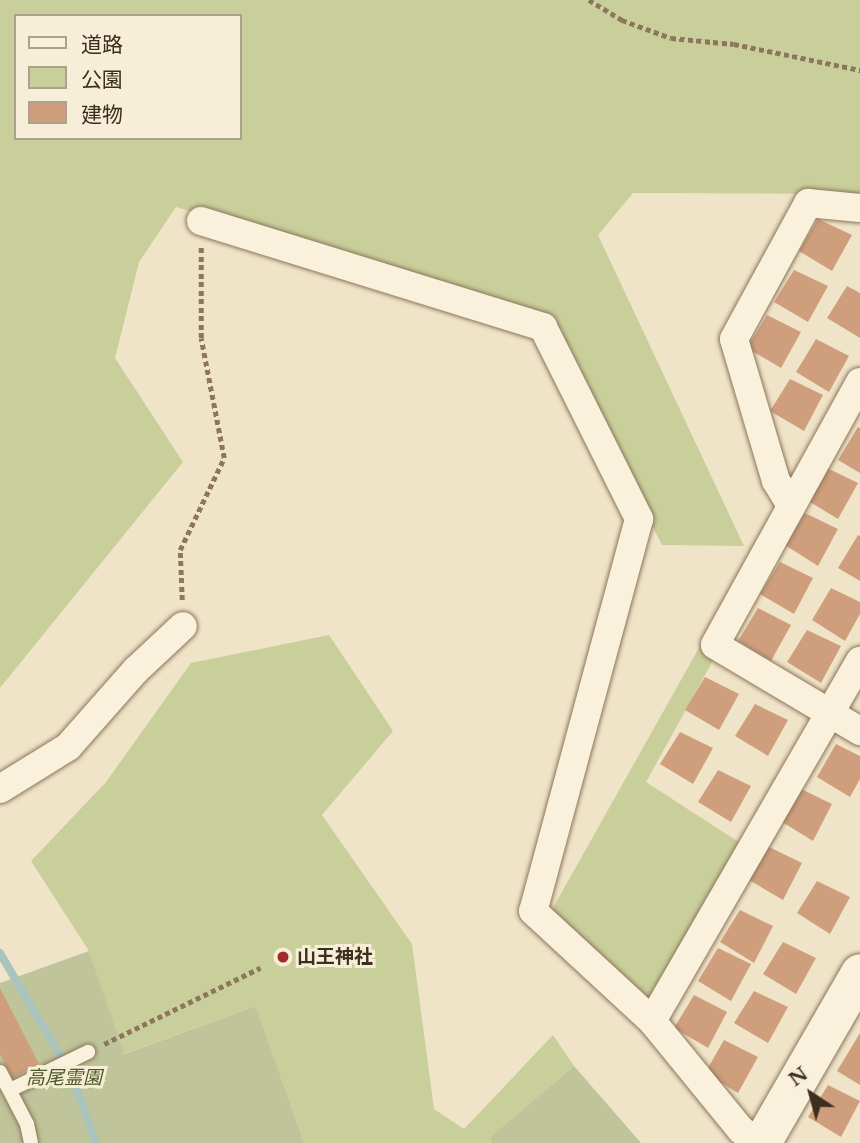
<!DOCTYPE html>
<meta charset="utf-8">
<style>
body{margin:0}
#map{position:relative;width:860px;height:1143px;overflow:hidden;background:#f0e4c8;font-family:"Libre Baskerville","Noto Sans JP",serif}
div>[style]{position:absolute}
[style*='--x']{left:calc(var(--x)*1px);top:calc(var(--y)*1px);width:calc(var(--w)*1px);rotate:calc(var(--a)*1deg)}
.green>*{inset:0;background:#c9cf9b}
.cemetery>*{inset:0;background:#bfc49a}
.stream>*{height:8px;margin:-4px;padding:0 4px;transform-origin:4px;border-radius:4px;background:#a9c4bc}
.building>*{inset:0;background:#cf9f7d}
.path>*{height:4.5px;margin-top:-2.25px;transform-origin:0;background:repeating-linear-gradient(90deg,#8d765c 0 5px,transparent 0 8.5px)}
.roads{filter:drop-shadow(0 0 2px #8d765c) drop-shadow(0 0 2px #8d765c)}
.lane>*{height:14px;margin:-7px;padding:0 7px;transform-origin:7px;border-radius:7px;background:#faf1dc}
.street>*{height:28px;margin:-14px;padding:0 14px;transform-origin:14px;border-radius:14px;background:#faf1dc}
.secondary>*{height:38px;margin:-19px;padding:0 19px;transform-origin:19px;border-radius:19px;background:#faf1dc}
.dots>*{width:19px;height:19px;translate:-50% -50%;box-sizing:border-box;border:4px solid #f7eed8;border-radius:50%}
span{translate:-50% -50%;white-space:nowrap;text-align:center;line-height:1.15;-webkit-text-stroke:6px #f7eed8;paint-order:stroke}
.poi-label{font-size:19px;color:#3d2e20;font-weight:700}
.left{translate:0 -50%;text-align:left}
.park-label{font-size:19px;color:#4d5a26;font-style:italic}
.legend{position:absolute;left:14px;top:14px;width:228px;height:126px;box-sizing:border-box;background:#f7eed8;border:2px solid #ada18e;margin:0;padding:9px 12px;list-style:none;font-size:21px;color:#3d2e20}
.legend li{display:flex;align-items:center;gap:14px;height:35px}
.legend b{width:35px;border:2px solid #ada18e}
.north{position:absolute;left:776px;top:1059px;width:70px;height:70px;-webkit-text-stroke:5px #f7eed8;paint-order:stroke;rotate:324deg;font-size:19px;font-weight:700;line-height:28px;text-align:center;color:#3d2e20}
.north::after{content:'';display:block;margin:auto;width:24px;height:32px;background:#3d2e20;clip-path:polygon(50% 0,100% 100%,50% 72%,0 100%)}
</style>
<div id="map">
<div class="green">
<div style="clip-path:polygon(evenodd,0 0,860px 0,860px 194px,633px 193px,598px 235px,744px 546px,662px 545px,547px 319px,176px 207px,139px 262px,115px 358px,183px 462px,0 688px,0 0,16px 16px,240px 16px,240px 138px,16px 138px,16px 16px)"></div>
<div style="clip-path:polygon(329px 635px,393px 731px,322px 815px,412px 944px,434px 1109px,464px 1129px,553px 1035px,574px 1066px,490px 1137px,492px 1143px,304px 1143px,256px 1006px,123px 1054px,89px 951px,31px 861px,106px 782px,191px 663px)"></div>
<div style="clip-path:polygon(704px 639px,720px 648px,646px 782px,751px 850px,652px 1021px,545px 922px)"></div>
</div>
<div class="cemetery">
<div style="clip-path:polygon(89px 951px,124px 1054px,256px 1006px,304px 1143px,0 1143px,0 983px)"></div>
<div style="clip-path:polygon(574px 1066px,641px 1143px,492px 1143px,490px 1137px)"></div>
</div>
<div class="stream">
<div style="--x:0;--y:953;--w:140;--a:59.6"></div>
<div style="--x:71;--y:1074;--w:73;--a:70.1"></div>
</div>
<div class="building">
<div style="clip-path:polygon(818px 219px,852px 235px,832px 271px,799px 251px)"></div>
<div style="clip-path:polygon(794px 270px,828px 286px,808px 322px,774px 302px)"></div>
<div style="clip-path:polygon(847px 286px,860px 293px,860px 338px,827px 318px)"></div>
<div style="clip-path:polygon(767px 315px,801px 332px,781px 368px,747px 348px)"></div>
<div style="clip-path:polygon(816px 339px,849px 356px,829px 392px,796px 372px)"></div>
<div style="clip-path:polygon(790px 379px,823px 395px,804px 431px,770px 411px)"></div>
<div style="clip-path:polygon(858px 427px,860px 428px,860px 473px,838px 460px)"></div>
<div style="clip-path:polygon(825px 467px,858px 483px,838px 519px,805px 499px)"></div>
<div style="clip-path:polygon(805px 513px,838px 529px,818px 566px,785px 545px)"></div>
<div style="clip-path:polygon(858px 535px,860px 536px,860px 581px,838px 568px)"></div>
<div style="clip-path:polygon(780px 562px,813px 578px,794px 614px,760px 594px)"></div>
<div style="clip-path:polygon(831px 588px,860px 602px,860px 614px,845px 641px,812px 620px)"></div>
<div style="clip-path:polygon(758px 608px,791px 625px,771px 661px,738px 641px)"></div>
<div style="clip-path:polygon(807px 630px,841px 646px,821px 683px,787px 662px)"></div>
<div style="clip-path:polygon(705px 677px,739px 694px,719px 730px,685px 710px)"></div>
<div style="clip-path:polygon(755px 704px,788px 720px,768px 756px,735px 736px)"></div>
<div style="clip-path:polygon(680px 732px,713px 748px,693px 784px,660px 764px)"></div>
<div style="clip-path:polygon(836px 744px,860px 756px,860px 779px,850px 797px,817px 777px)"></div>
<div style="clip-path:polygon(718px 770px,751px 786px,731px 822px,698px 802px)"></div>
<div style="clip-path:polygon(799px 788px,832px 804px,813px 841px,779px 820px)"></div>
<div style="clip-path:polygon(769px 847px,802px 863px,783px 900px,749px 880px)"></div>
<div style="clip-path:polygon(817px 881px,850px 897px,830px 934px,797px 913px)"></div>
<div style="clip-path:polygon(740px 910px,773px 926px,754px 963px,720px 942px)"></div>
<div style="clip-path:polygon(783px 942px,816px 958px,796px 994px,763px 974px)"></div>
<div style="clip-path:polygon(718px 948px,751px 964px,731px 1001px,698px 981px)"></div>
<div style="clip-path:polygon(0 988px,39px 1064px,12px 1078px,0 1054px)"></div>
<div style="clip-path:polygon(754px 991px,788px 1007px,768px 1043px,734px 1023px)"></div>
<div style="clip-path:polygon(694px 995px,727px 1012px,708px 1048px,674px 1028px)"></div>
<div style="clip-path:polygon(860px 1033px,860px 1085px,837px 1071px)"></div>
<div style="clip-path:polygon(724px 1040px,758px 1057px,738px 1093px,705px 1073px)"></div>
<div style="clip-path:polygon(828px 1085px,860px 1101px,841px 1137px,808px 1117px)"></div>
</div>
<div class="path">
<div style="--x:589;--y:0;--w:39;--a:31"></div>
<div style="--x:622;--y:20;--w:52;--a:20.2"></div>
<div style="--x:671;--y:38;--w:63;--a:5.4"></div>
<div style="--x:734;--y:44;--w:129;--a:11.7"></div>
<div style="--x:182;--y:600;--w:50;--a:-92.3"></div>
<div style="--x:180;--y:550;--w:102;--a:-64.4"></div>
<div style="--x:224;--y:458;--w:122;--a:-100.9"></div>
<div style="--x:201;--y:338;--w:91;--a:-90"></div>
<div style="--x:104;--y:1044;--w:174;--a:-26"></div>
</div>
<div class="roads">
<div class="lane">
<div style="--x:0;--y:1072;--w:59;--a:62.6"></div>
<div style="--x:27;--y:1124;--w:19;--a:78"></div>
<div style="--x:10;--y:1090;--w:87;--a:-26"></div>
</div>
<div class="street">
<div style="--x:201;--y:221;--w:358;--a:17.2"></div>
<div style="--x:543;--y:327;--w:215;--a:63.4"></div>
<div style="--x:639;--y:519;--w:406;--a:105.1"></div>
<div style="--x:533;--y:911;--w:162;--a:42.7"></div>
<div style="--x:652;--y:1021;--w:141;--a:50.8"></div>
<div style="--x:741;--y:1130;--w:21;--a:37"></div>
<div style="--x:860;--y:382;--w:300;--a:118.9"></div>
<div style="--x:715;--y:645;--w:169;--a:30.7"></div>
<div style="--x:790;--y:504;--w:27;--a:-121"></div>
<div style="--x:776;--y:481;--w:148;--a:-106.5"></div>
<div style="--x:734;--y:339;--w:155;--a:-61.4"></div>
<div style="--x:808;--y:203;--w:52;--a:5.5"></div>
<div style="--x:0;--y:789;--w:80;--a:-31.7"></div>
<div style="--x:68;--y:747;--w:103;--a:-48.6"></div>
<div style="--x:136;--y:670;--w:64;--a:-43.1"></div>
<div style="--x:652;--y:1021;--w:416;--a:-60"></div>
</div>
<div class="secondary">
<div style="--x:762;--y:1143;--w:196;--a:-60"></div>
</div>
</div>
<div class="dots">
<div style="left:283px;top:957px;background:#9e2a2b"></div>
</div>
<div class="poi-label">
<span class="left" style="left:297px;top:957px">山王神社</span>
</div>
<div class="park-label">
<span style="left:64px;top:1078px">高尾霊園</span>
</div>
<ul class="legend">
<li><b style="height:9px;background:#faf1dc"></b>道路</li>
<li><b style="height:19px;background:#c9cf9b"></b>公園</li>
<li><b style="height:19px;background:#cf9f7d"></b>建物</li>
</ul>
<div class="north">N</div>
</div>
